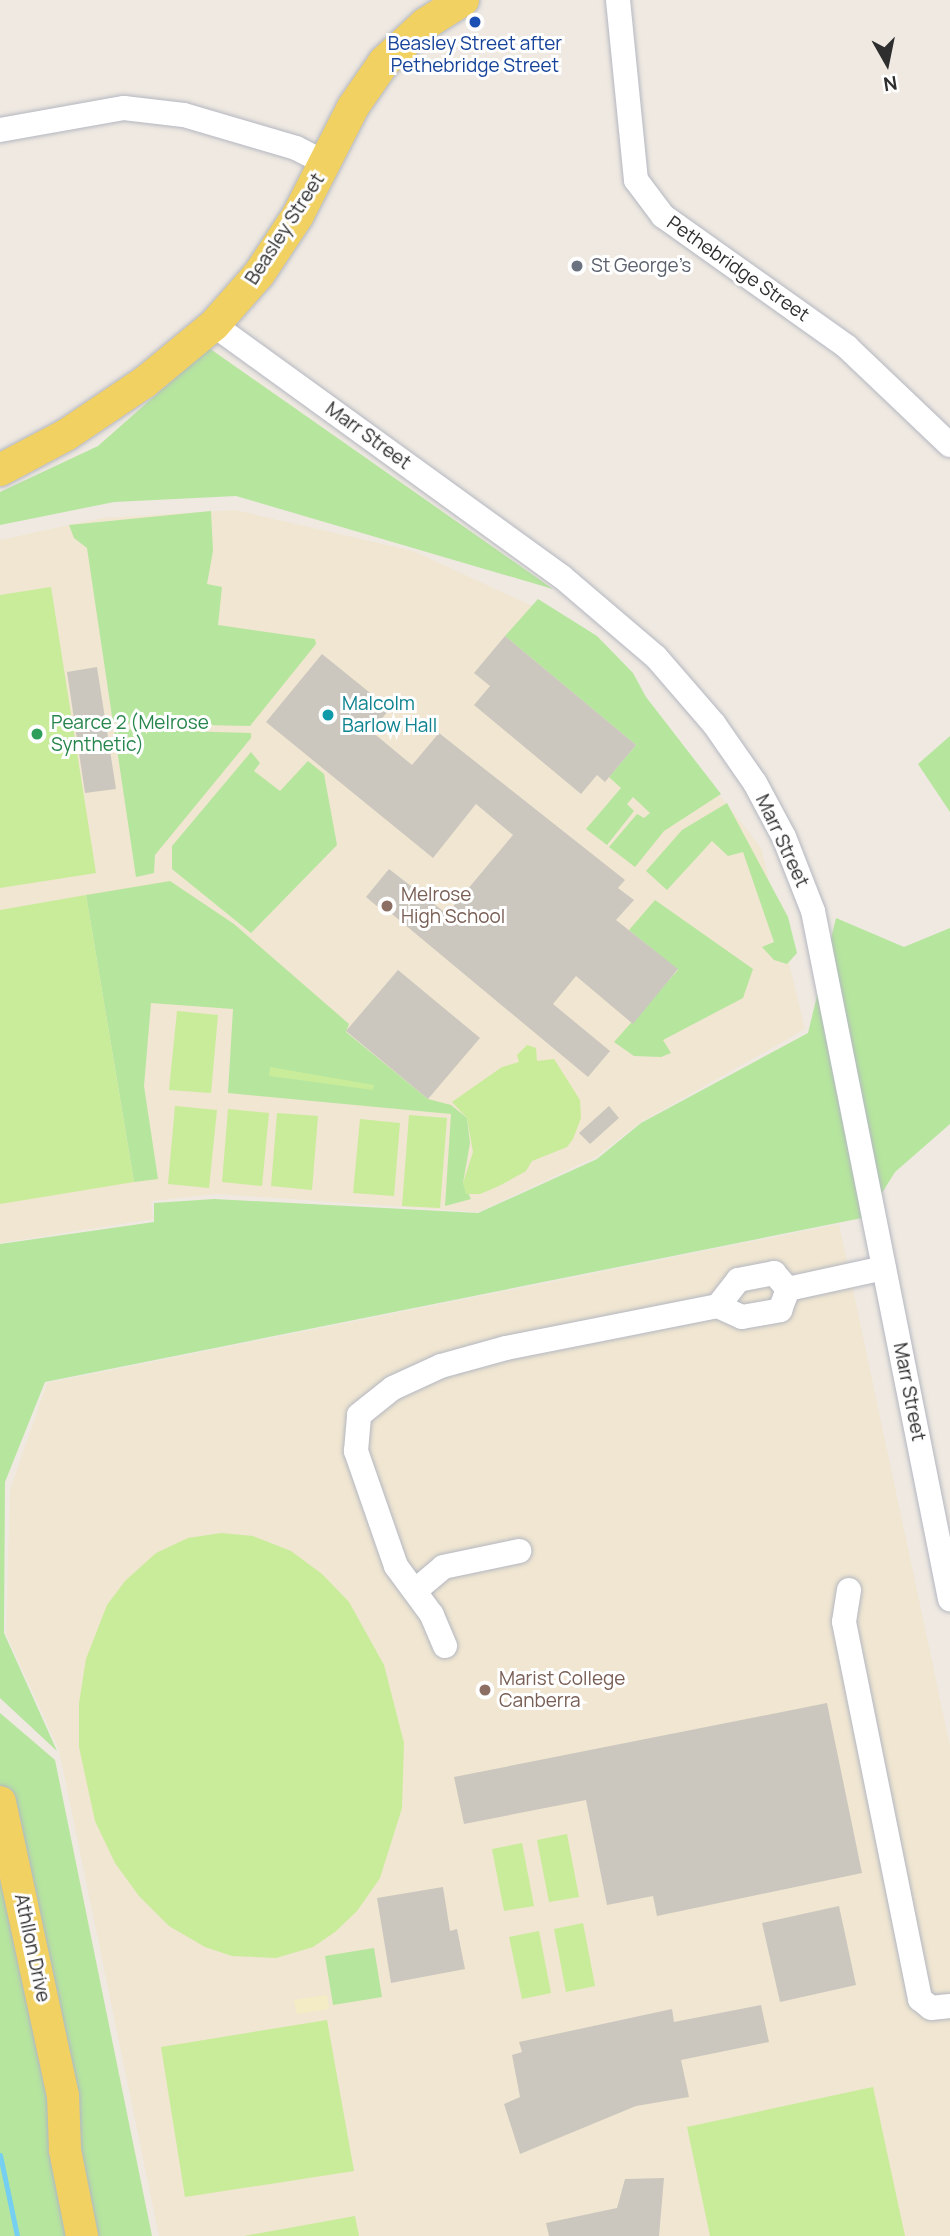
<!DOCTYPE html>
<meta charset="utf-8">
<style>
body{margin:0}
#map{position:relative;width:950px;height:2236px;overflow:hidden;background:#efe9e1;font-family:Manrope,sans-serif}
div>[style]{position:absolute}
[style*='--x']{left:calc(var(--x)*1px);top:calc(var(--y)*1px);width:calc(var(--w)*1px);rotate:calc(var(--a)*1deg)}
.education>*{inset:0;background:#f0e6d1}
.green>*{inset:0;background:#b6e59e}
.sand>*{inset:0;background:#f3ecc5}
.pitch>*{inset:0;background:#c9ec9a}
.stream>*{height:5px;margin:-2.5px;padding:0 2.5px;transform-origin:2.5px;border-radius:2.5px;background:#75cff0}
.building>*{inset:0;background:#cbc7bf}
.roads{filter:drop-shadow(0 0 2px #b4b7c1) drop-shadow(0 0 2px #b4b7c1)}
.minor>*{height:24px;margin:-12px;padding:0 12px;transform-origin:12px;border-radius:12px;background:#fff}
.major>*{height:32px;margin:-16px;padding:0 16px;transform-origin:16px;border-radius:16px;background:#f2d163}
.dots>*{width:19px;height:19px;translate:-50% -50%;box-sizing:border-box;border:4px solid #fff;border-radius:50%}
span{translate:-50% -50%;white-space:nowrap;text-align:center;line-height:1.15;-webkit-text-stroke:6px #fff;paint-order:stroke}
.transit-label{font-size:19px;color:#164399}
.street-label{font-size:19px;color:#2e2e2e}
.worship-label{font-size:19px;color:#5b616d}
.left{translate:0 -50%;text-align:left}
.culture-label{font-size:19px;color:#0d838f}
.leisure-label{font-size:19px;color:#27864d}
.education-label{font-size:19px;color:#785e54}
.north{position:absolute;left:852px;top:28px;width:70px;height:70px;-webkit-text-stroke:5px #fff;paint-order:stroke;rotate:171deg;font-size:19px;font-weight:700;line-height:28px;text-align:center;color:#2e2e2e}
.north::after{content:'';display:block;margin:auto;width:24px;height:32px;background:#2e2e2e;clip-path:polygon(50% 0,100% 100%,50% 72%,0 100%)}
</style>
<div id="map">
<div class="education">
<div style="clip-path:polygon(235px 510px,413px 551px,593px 634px,761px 848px,805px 1029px,641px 1122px,596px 1157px,478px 1212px,217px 1194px,151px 1201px,153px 1219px,0 1243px,0 540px,102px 518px)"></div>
<div style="clip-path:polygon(839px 1224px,950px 1746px,950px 2236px,159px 2236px,59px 1750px,6px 1634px,10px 1490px,47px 1383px)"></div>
</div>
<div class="green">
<div style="clip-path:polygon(209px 348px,553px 589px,236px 496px,114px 502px,0 525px,0 492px,98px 446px)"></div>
<div style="clip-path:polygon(211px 511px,213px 551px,207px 584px,222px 587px,218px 625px,315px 639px,316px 644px,250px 726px,113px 723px,87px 548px,74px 538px,69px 525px)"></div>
<div style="clip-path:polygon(538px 599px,597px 636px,633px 673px,646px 697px,721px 794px,664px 831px,635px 867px,609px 847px,637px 814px,644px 818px,650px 813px,633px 797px,627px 804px,634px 811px,607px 845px,586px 829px,621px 788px,609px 777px,636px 745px,505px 636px)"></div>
<div style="clip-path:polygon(114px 729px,251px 733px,251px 738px,155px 855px,154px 873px,136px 877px)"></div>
<div style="clip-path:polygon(950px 736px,950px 812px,918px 764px)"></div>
<div style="clip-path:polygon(251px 752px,260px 763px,254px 771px,280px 791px,308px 761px,324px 774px,337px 845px,251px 933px,172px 869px,172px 846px)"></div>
<div style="clip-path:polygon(727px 803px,788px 917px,797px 953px,787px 964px,774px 960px,762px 947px,774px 942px,743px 852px,728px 856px,712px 841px,667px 890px,646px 871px,682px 830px)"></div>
<div style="clip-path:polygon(170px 881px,234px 924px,349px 1024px,346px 1032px,428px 1099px,451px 1105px,467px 1118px,470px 1143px,463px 1183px,471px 1199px,445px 1206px,451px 1114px,228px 1093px,233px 1009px,151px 1003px,144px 1086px,158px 1179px,134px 1182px,86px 895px)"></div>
<div style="clip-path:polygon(655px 900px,753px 969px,743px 998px,663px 1040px,671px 1053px,661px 1057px,634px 1056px,614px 1042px,678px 970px,629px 930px)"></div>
<div style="clip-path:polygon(836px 918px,904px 947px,950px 928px,950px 1124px,895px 1172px,867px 1217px,45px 1382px,5px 1482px,4px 1633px,57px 1751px,0 1698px,0 1244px,154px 1222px,154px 1203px,214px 1199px,478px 1213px,597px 1159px,641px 1123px,808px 1033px)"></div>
<div style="clip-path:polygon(0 1713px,55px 1760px,152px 2236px,0 2236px)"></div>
<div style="clip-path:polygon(374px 1948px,382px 1997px,333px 2005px,325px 1956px)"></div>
</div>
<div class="sand">
<div style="clip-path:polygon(327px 1995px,329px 2009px,297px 2014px,294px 2000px)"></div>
</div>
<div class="pitch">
<div style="clip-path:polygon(51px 587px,96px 873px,0 888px,0 595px)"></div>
<div style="clip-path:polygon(86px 895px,134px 1182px,0 1204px,0 910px)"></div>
<div style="clip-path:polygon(177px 1011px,218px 1015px,211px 1093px,169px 1090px)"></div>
<div style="clip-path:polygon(527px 1045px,536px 1048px,537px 1061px,554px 1059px,580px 1100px,581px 1118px,573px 1139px,567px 1147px,532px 1161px,526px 1171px,499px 1186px,480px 1194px,466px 1194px,463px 1183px,473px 1152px,467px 1118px,452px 1102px,502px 1067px,519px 1062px,517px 1055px)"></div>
<div style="clip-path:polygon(270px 1067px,374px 1085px,373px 1090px,269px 1076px)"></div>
<div style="clip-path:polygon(175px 1106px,217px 1110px,209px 1188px,168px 1184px)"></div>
<div style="clip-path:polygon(228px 1109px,269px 1113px,262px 1186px,222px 1182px)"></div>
<div style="clip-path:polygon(277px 1113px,318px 1116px,312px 1190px,271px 1186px)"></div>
<div style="clip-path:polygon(409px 1115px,447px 1118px,440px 1208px,402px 1206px)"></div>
<div style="clip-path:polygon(360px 1119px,400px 1123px,394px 1196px,353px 1193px)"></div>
<div style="clip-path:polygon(221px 1533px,253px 1536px,291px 1551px,322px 1574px,349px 1602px,384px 1665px,404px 1743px,402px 1808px,380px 1878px,357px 1911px,335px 1932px,313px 1947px,276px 1958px,232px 1956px,205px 1947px,169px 1926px,139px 1896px,115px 1863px,95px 1821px,79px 1747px,79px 1703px,86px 1659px,107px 1605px,125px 1581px,156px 1553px,188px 1538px)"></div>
<div style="clip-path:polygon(567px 1834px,579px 1897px,549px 1902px,537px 1840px)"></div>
<div style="clip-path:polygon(522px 1843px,534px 1906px,504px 1911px,492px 1849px)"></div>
<div style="clip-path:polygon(583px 1923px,595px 1986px,566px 1992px,554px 1929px)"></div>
<div style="clip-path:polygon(539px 1931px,551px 1993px,522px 1999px,509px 1937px)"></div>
<div style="clip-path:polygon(327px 2020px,354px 2171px,185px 2197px,161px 2047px)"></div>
<div style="clip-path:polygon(873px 2087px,905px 2236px,710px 2236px,687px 2127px)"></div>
<div style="clip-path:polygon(355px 2216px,359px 2236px,244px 2236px)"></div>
</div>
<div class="stream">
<div style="--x:0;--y:2155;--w:83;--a:78.1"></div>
</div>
<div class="building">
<div style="clip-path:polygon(505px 636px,636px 745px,605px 782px,597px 775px,581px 794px,474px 705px,490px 686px,474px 673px)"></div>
<div style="clip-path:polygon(322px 654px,390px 709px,371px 731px,412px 765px,439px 733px,625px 880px,618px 888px,634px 900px,616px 920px,678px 969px,633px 1024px,576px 976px,553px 1004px,610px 1051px,588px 1077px,386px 909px,384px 912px,366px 897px,389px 869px,447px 914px,513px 835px,476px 804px,433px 858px,266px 722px)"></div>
<div style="clip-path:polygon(97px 667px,116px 789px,85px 793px,67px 672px)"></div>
<div style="clip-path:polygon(398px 970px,480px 1038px,428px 1099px,346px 1031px)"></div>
<div style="clip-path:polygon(609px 1106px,619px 1118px,590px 1144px,579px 1133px)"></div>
<div style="clip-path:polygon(827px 1703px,862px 1873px,657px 1916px,653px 1896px,607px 1905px,586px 1800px,464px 1824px,454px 1777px)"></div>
<div style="clip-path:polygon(443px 1887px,450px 1931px,457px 1929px,465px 1969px,391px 1983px,377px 1898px)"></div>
<div style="clip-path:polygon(839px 1906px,856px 1985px,780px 2002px,762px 1923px)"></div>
<div style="clip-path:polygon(761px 2005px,769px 2042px,681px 2060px,689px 2097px,636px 2106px,520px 2154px,504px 2104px,520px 2097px,512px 2055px,522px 2052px,519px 2042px,672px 2009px,674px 2022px)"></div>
<div style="clip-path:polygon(664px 2178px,659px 2236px,549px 2236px,546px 2223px,617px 2208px,625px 2179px)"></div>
</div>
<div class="roads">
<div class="minor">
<div style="--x:618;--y:0;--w:181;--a:84.3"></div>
<div style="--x:636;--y:180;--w:45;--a:53.1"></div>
<div style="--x:663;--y:216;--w:226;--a:35.4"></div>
<div style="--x:847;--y:347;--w:142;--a:43.6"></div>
<div style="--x:0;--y:130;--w:126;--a:-10.1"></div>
<div style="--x:124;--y:108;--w:60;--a:6.7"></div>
<div style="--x:184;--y:115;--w:117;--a:16.4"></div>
<div style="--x:296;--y:148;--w:35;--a:27"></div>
<div style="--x:214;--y:325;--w:428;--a:35.9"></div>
<div style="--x:561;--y:576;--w:125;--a:40.5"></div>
<div style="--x:656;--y:657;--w:89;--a:49.1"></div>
<div style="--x:714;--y:724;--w:72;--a:55.2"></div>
<div style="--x:755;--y:783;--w:61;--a:61.8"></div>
<div style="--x:784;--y:837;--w:79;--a:68.6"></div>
<div style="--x:813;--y:911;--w:702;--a:78.74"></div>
<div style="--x:718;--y:1306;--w:33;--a:-52"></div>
<div style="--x:738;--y:1280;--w:37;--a:-11"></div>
<div style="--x:774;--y:1273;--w:21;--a:49"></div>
<div style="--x:416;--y:1590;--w:35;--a:-40"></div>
<div style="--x:443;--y:1567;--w:78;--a:-11.9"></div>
<div style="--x:849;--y:1590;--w:32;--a:99"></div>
<div style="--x:844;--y:1622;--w:385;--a:78.6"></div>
<div style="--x:920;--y:1999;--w:14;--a:39"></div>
<div style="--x:931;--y:2008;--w:19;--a:-6"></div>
<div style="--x:445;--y:1646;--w:34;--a:-113"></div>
<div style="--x:432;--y:1615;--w:61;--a:-126.3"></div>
<div style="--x:396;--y:1566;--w:122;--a:-109.2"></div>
<div style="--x:356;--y:1451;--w:36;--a:-85"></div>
<div style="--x:359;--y:1415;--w:43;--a:-38.5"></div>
<div style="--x:393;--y:1388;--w:53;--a:-24.6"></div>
<div style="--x:441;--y:1366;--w:67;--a:-15.5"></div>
<div style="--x:506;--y:1348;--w:216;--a:-11.2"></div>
<div style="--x:718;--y:1306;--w:26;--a:25"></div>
<div style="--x:742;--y:1317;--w:39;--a:-10"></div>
<div style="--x:780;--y:1310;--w:22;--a:-69"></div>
<div style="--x:788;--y:1289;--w:98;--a:-12.3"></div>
</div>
<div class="major">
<div style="--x:0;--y:470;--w:75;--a:-27.9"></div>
<div style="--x:66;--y:435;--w:95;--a:-33.9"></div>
<div style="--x:145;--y:382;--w:89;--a:-39.6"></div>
<div style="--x:214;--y:325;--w:68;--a:-48.6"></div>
<div style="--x:259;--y:274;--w:71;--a:-56.5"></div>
<div style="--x:298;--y:215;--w:121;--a:-63"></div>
<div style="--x:353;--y:107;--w:55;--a:-55.4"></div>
<div style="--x:384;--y:62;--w:56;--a:-42.8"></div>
<div style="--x:425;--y:24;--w:45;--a:-32.3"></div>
<div style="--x:0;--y:1802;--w:300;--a:77.9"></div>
<div style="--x:63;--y:2095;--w:55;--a:87.9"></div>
<div style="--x:65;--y:2150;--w:88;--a:78.8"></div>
</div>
</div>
<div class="dots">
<div style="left:475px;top:22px;background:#1a4fb4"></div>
<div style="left:577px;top:266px;background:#6b7280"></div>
<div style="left:328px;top:715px;background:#0f9aa8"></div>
<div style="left:37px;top:734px;background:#2e9e5b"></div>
<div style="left:387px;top:906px;background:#8d6e63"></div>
<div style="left:485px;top:1690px;background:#8d6e63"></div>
</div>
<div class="transit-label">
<span style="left:475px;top:55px">Beasley Street after<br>Pethebridge Street</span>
</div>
<div class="street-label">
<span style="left:285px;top:229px;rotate:-57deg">Beasley Street</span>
<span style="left:738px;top:269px;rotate:35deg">Pethebridge Street</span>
<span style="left:368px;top:436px;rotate:36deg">Marr Street</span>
<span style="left:782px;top:841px;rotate:65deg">Marr Street</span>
<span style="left:909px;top:1392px;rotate:79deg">Marr Street</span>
<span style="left:32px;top:1948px;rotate:78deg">Athllon Drive</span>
</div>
<div class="worship-label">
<span class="left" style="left:591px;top:266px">St George’s</span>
</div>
<div class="culture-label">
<span class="left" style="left:342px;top:715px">Malcolm<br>Barlow Hall</span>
</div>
<div class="leisure-label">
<span class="left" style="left:51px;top:734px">Pearce 2 (Melrose<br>Synthetic)</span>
</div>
<div class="education-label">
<span class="left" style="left:401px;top:906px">Melrose<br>High School</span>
<span class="left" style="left:499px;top:1690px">Marist College<br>Canberra</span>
</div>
<div class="north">N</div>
</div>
